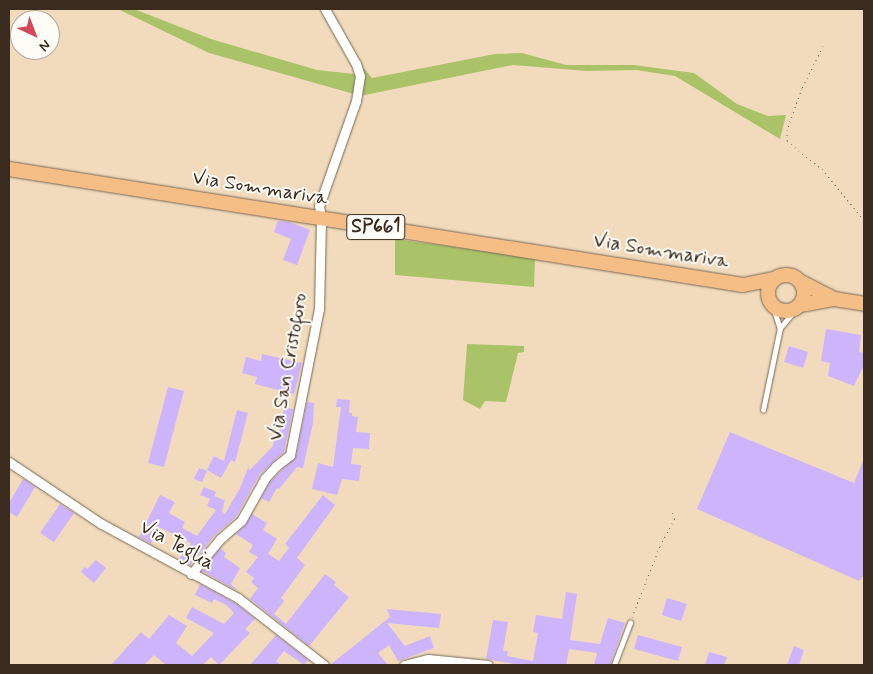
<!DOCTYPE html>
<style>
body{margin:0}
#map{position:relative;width:873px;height:674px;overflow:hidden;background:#f1dbbc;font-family:Mynerve,sans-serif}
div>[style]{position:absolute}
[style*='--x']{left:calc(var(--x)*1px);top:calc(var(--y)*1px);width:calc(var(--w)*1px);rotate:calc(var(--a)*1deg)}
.green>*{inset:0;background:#aac369}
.building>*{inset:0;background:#cdb4fd}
.path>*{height:1px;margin-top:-0.5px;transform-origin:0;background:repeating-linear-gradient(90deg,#7b6855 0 1px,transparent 0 5px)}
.roads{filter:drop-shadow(0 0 1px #7b6855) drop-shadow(0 0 1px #7b6855)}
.lane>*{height:4.5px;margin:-2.25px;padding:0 2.25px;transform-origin:2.25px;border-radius:2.25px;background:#fff}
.street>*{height:9px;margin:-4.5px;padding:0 4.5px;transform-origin:4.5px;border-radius:4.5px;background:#fff}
.primary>*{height:14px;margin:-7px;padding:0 7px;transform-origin:7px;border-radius:7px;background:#f6be87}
.primary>.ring{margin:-7px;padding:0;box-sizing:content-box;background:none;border:14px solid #f6be87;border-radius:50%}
span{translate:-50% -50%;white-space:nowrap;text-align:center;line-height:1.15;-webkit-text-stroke:4px #fdfcf7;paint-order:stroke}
.shield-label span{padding:1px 4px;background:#fdfcf7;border:1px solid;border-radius:4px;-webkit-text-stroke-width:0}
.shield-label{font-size:19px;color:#3b2a1e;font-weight:700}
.street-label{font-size:20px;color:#3b2a1e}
.frame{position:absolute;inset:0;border:10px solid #3b2a1e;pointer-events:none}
.north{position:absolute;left:10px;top:10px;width:50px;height:50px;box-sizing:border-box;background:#fdfcf7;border:1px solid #afa8a0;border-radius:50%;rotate:137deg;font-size:14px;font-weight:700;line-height:20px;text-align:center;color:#3b2a1e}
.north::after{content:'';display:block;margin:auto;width:18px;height:22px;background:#d1495b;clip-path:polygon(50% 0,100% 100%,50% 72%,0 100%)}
</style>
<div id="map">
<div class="green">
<div style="clip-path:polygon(118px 9px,134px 9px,211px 39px,317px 70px,355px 74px,354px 94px,209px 53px)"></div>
<div style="clip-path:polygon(522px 53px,566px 65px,634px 65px,694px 73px,737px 104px,768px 116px,786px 115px,780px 139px,675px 76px,636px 70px,587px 71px,513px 65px,360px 96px,352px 54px,372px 78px,495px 54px)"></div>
<div style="clip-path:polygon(395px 239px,535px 258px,534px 287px,395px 275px)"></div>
<div style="clip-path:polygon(467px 344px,524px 346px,524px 352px,518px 353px,506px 402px,485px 401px,480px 409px,463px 400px)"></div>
</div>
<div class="building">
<div style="clip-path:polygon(278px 221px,289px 222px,310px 230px,297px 265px,283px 260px,291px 239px,274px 232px)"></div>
<div style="clip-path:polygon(826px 329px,861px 335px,859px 352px,864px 353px,864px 365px,854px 386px,828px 376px,830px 363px,821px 361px)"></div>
<div style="clip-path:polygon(789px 346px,808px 352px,803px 368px,784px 362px)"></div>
<div style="clip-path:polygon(262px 354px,302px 363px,294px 394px,255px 384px,257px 377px,242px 373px,246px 357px,261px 361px)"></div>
<div style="clip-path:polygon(168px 387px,184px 391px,164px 467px,148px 463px)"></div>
<div style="clip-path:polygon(337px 399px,350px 400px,349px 413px,352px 413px,352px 416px,358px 417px,356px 432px,370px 433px,369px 449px,353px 448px,351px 464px,361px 465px,359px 481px,342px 479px,337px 495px,312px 489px,318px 463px,333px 467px,341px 407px,336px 407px)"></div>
<div style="clip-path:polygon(307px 402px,314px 403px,313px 423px,303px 468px,297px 467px,279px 489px,277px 488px,269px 502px,261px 498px,270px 482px,296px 456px)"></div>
<div style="clip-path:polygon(284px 407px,293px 409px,284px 452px,260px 474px,236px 517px,215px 535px,190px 565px,179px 559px,191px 543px,159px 527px,151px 544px,139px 537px,160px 495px,175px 502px,169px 513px,185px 522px,182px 528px,197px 536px,216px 510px,207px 506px,210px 499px,200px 495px,204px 487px,216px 492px,214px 496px,224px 500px,225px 498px,222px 512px,225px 514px,240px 488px,248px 468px,250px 470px,273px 446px,275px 433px,279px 434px)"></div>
<div style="clip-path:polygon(237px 410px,248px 413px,235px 462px,231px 460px,221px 478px,207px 470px,214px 456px,224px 461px)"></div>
<div style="clip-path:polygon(730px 432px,854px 483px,864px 458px,864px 575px,859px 581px,697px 509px)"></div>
<div style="clip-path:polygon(199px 468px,207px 471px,202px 482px,194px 479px)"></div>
<div style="clip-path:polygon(23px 479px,35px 487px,17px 517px,9px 512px,9px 503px)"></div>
<div style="clip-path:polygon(323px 495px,335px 505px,297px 558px,305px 565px,281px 598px,284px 601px,274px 614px,286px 624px,325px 574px,336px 582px,334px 585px,349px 597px,309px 646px,250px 599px,258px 588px,251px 582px,254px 578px,246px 572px,258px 557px,249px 552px,253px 545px,236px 534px,246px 524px,252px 514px,267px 523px,263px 530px,277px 539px,268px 554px,279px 561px,289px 548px,285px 544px)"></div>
<div style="clip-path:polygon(60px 504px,74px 513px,54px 542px,40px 533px)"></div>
<div style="clip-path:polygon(220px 548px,226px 553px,224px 557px,240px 568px,231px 584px,238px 591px,202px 571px)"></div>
<div style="clip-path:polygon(96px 560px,106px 568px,94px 583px,81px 572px,85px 567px,87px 569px)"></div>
<div style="clip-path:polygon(200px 584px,235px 603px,255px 619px,245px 629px,250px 633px,219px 665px,211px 657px,203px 665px,166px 665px,154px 655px,144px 665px,111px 665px,141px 632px,149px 639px,169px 615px,187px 626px,176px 643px,192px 656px,214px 633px,186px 618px,192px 607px,224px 624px,234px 613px,226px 605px,214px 599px,212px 603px,195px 595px)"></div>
<div style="clip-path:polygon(566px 592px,577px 594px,570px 640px,600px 644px,608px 618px,625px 623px,610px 665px,594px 665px,597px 653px,569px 649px,566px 665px,519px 665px,486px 659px,493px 620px,508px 622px,503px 651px,508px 651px,507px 656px,533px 661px,538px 633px,533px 632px,536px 615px,562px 619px)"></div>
<div style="clip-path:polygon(667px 598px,687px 604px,681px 621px,662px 615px)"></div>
<div style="clip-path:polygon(387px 609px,441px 614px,439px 628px,387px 623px,405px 646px,430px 636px,434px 648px,398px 661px,389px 645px,378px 653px,388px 665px,330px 665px,390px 617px)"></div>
<div style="clip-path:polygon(276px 635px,308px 660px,304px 665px,284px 651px,276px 661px,281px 665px,250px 665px)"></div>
<div style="clip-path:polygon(638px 635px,682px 647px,678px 661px,634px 649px)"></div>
<div style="clip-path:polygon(794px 646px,804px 650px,799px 665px,787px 665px)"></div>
<div style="clip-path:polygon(709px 652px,727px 657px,724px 665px,705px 665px)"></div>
</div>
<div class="path">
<div style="--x:823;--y:46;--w:47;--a:116.6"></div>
<div style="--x:802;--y:88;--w:45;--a:109.7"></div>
<div style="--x:787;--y:130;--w:11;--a:90"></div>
<div style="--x:787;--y:141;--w:45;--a:38.7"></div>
<div style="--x:822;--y:169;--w:66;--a:50.5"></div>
<div style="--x:632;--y:617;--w:76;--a:-68.5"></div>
<div style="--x:660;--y:546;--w:32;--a:-62"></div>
<div style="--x:675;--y:518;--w:8;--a:-120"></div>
</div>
<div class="roads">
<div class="lane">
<div style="--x:773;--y:306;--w:23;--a:72"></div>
<div style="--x:763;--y:410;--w:84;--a:-78.3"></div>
<div style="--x:780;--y:328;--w:25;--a:-50"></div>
<div style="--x:614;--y:665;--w:45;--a:-69.1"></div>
</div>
<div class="street">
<div style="--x:9;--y:462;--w:110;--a:33.8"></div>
<div style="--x:100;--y:523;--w:157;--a:28.5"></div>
<div style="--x:238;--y:598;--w:109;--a:37.9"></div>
<div style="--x:191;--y:574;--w:45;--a:-50.4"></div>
<div style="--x:220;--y:539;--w:28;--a:-41"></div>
<div style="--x:241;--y:521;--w:49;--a:-60.8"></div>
<div style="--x:265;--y:478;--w:16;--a:-47"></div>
<div style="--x:276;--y:466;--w:18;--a:-38"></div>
<div style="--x:290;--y:455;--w:149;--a:-78.8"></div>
<div style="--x:319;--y:309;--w:91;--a:-88.7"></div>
<div style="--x:321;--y:218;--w:12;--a:-99"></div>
<div style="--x:319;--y:206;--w:111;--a:-70.6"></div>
<div style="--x:356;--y:101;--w:25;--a:-81"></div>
<div style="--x:360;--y:76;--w:13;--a:-108"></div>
<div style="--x:356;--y:64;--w:63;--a:-119.4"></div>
<div style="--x:404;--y:665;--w:25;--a:-14"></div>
<div style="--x:428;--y:659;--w:60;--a:5.7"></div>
</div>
<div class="primary">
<div style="--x:9;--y:169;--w:743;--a:8.98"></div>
<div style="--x:743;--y:285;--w:33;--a:-11"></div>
<div class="ring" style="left:768px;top:275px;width:22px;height:22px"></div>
<div style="--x:801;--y:282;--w:37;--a:27"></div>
<div style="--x:800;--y:305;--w:35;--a:-10"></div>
<div style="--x:834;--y:299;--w:30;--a:9"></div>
</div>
</div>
<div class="shield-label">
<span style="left:376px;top:227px">SP661</span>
</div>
<div class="street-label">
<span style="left:260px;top:188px;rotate:9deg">Via Sommariva</span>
<span style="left:661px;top:251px;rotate:9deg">Via Sommariva</span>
<span style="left:288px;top:367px;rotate:-80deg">Via San Cristoforo</span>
<span style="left:177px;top:545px;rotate:29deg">Via Teglia</span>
</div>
<div class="frame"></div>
<div class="north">N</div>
</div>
